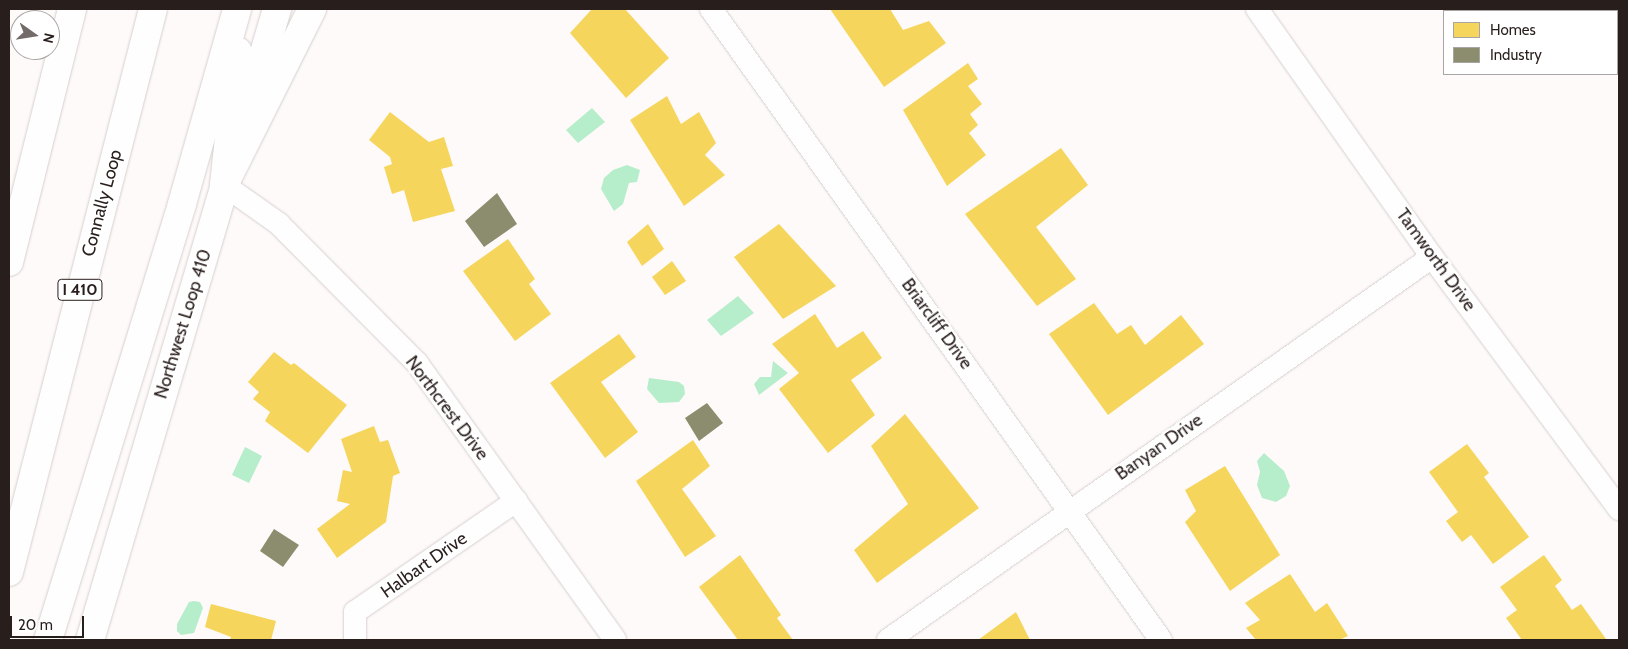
<!DOCTYPE html>
<style>
body{margin:0}
#map{position:relative;width:1628px;height:649px;overflow:hidden;background:#fefaf9;font-family:Cabin,sans-serif}
div>[style]{position:absolute}
[style*='--x']{left:calc(var(--x)*1px);top:calc(var(--y)*1px);width:calc(var(--w)*1px);rotate:calc(var(--a)*1deg)}
.water>*{inset:0;background:#b6edca}
.homes>*{inset:0;background:#f6d55c}
.industry>*{inset:0;background:#8c8c6e}
.roads{filter:drop-shadow(0 0 1px #d6d0ce) drop-shadow(0 0 1px #d6d0ce)}
.street>*{height:22px;margin:-11px;padding:0 11px;transform-origin:11px;border-radius:11px;background:#fffefe}
.secondary>*{height:28px;margin:-14px;padding:0 14px;transform-origin:14px;border-radius:14px;background:#fffefe}
.primary>*{height:28px;margin:-14px;padding:0 14px;transform-origin:14px;border-radius:14px;background:#fffefe}
.highway>*{height:28px;margin:-14px;padding:0 14px;transform-origin:14px;border-radius:14px;background:#fffefe}
span{translate:-50% -50%;white-space:nowrap;text-align:center;line-height:1.15;-webkit-text-stroke:5px #fff;paint-order:stroke}
.shield-label span{padding:1px 4px;background:#fff;border:1px solid;border-radius:4px;-webkit-text-stroke-width:0}
.shield-label{font-size:16px;color:#281e1c;font-weight:700}
.street-label{font-size:18px;color:#281e1c}
.frame{position:absolute;inset:0;border:10px solid #281e1c;pointer-events:none}
.legend{position:absolute;left:1443px;top:10px;width:175px;height:65px;box-sizing:border-box;background:#fff;border:1px solid #a9a5a4;margin:0;padding:6px 9px;list-style:none;font-size:15px;color:#281e1c}
.legend li{display:flex;align-items:center;gap:10px;height:25px}
.legend b{width:25px;border:1px solid #a9a5a4}
.north{position:absolute;left:10px;top:10px;width:50px;height:50px;box-sizing:border-box;background:#fff;border:1px solid #a9a5a4;border-radius:50%;rotate:103deg;font-size:14px;font-weight:700;line-height:20px;text-align:center;color:#281e1c}
.north::after{content:'';display:block;margin:auto;width:18px;height:22px;background:#736b69;clip-path:polygon(50% 0,100% 100%,50% 72%,0 100%)}
.scale{position:absolute;left:10px;top:616px;width:74px;height:22px;box-sizing:border-box;border:2px solid #281e1c;border-top:0;padding-left:6px;font-size:15px;line-height:18px;white-space:nowrap;color:#281e1c;-webkit-text-stroke:4px #fff;paint-order:stroke}
</style>
<div id="map">
<div class="water">
<div style="clip-path:polygon(592px 108px,605px 122px,578px 143px,566px 130px)"></div>
<div style="clip-path:polygon(627px 165px,640px 170px,637px 182px,629px 183px,623px 204px,614px 211px,601px 189px,604px 178px,613px 170px)"></div>
<div style="clip-path:polygon(738px 296px,754px 313px,721px 336px,707px 320px)"></div>
<div style="clip-path:polygon(773px 361px,788px 373px,759px 395px,754px 384px,760px 377px,771px 377px)"></div>
<div style="clip-path:polygon(649px 378px,679px 382px,684px 386px,685px 394px,679px 402px,659px 403px,647px 389px)"></div>
<div style="clip-path:polygon(245px 447px,262px 456px,249px 483px,232px 475px)"></div>
<div style="clip-path:polygon(1264px 453px,1284px 471px,1290px 486px,1286px 496px,1276px 502px,1262px 498px,1257px 485px,1260px 472px,1257px 461px)"></div>
<div style="clip-path:polygon(194px 601px,200px 602px,203px 608px,194px 633px,181px 635px,177px 631px,177px 624px,189px 602px)"></div>
</div>
<div class="homes">
<div style="clip-path:polygon(592px 9px,625px 9px,669px 58px,626px 98px,570px 33px)"></div>
<div style="clip-path:polygon(830px 9px,890px 9px,903px 30px,929px 21px,946px 43px,884px 87px)"></div>
<div style="clip-path:polygon(968px 63px,978px 79px,968px 86px,982px 104px,970px 114px,978px 125px,969px 133px,986px 155px,947px 186px,903px 110px)"></div>
<div style="clip-path:polygon(667px 96px,681px 124px,699px 112px,716px 143px,705px 155px,725px 175px,684px 206px,630px 120px)"></div>
<div style="clip-path:polygon(390px 112px,429px 142px,444px 137px,453px 166px,441px 169px,455px 211px,413px 222px,404px 190px,392px 194px,384px 167px,392px 164px,390px 157px,369px 140px)"></div>
<div style="clip-path:polygon(1061px 148px,1088px 185px,1036px 227px,1076px 279px,1037px 306px,965px 214px)"></div>
<div style="clip-path:polygon(648px 224px,664px 249px,642px 266px,627px 242px)"></div>
<div style="clip-path:polygon(779px 224px,836px 286px,783px 319px,734px 257px)"></div>
<div style="clip-path:polygon(508px 239px,535px 279px,529px 284px,551px 314px,515px 341px,463px 271px)"></div>
<div style="clip-path:polygon(672px 261px,686px 281px,665px 295px,652px 277px)"></div>
<div style="clip-path:polygon(1094px 303px,1117px 334px,1131px 325px,1145px 345px,1181px 315px,1204px 344px,1108px 415px,1049px 334px)"></div>
<div style="clip-path:polygon(815px 314px,837px 348px,863px 331px,882px 358px,851px 380px,875px 415px,828px 453px,779px 389px,799px 373px,772px 344px)"></div>
<div style="clip-path:polygon(619px 334px,636px 357px,601px 382px,638px 432px,605px 458px,550px 383px)"></div>
<div style="clip-path:polygon(274px 352px,291px 365px,294px 363px,347px 405px,308px 453px,265px 421px,270px 412px,253px 399px,259px 392px,248px 382px)"></div>
<div style="clip-path:polygon(905px 414px,979px 508px,877px 583px,854px 550px,908px 504px,871px 446px)"></div>
<div style="clip-path:polygon(374px 426px,380px 442px,388px 440px,400px 473px,393px 476px,386px 522px,337px 558px,317px 529px,350px 504px,337px 501px,343px 470px,352px 472px,341px 439px)"></div>
<div style="clip-path:polygon(693px 440px,710px 466px,682px 489px,716px 536px,685px 557px,636px 481px)"></div>
<div style="clip-path:polygon(1467px 444px,1489px 473px,1484px 477px,1529px 537px,1493px 564px,1471px 535px,1462px 542px,1446px 521px,1458px 512px,1429px 472px)"></div>
<div style="clip-path:polygon(1225px 466px,1280px 555px,1230px 591px,1185px 522px,1196px 511px,1185px 490px)"></div>
<div style="clip-path:polygon(740px 555px,781px 615px,777px 618px,793px 640px,738px 640px,699px 587px)"></div>
<div style="clip-path:polygon(1544px 555px,1562px 580px,1555px 586px,1572px 610px,1581px 604px,1606px 639px,1604px 640px,1522px 640px,1506px 618px,1517px 610px,1500px 587px)"></div>
<div style="clip-path:polygon(1290px 574px,1315px 612px,1327px 603px,1348px 636px,1339px 640px,1256px 640px,1246px 628px,1260px 620px,1245px 603px)"></div>
<div style="clip-path:polygon(211px 604px,276px 621px,271px 640px,230px 640px,231px 637px,205px 627px)"></div>
<div style="clip-path:polygon(1016px 612px,1030px 640px,978px 640px)"></div>
</div>
<div class="industry">
<div style="clip-path:polygon(497px 193px,517px 224px,484px 247px,465px 221px)"></div>
<div style="clip-path:polygon(707px 403px,723px 423px,699px 441px,685px 418px)"></div>
<div style="clip-path:polygon(274px 529px,299px 545px,283px 567px,260px 551px)"></div>
</div>
<div class="roads">
<div class="street">
<div style="--x:711;--y:9;--w:775;--a:54.51"></div>
<div style="--x:1257;--y:9;--w:304;--a:54.8"></div>
<div style="--x:1432;--y:257;--w:314;--a:53.4"></div>
<div style="--x:224;--y:185;--w:67;--a:35.3"></div>
<div style="--x:279;--y:224;--w:196;--a:45.2"></div>
<div style="--x:417;--y:363;--w:340;--a:54.4"></div>
<div style="--x:355;--y:640;--w:28;--a:-90"></div>
<div style="--x:355;--y:612;--w:196;--a:-34.6"></div>
<div style="--x:888;--y:640;--w:665;--a:-35.15"></div>
</div>
<div class="secondary">
<div style="--x:90;--y:640;--w:658;--a:-73.49"></div>
</div>
<div class="primary">
<div style="--x:224;--y:185;--w:197;--a:-63.4"></div>
</div>
<div class="highway">
<div style="--x:224;--y:185;--w:134;--a:-84"></div>
<div style="--x:9;--y:262;--w:261;--a:-76"></div>
<div style="--x:9;--y:572;--w:581;--a:-75.65"></div>
<div style="--x:48;--y:640;--w:456;--a:-72.9"></div>
<div style="--x:182;--y:204;--w:203;--a:-74.2"></div>
</div>
</div>
<div class="shield-label">
<span style="left:80px;top:290px">I 410</span>
</div>
<div class="street-label">
<span style="left:102px;top:203px;rotate:-75deg">Connally Loop</span>
<span style="left:1436px;top:260px;rotate:54deg">Tamworth Drive</span>
<span style="left:183px;top:324px;rotate:-73deg">Northwest Loop 410</span>
<span style="left:937px;top:324px;rotate:54deg">Briarcliff Drive</span>
<span style="left:447px;top:408px;rotate:53deg">Northcrest Drive</span>
<span style="left:1159px;top:447px;rotate:-35deg">Banyan Drive</span>
<span style="left:424px;top:565px;rotate:-35deg">Halbart Drive</span>
</div>
<div class="frame"></div>
<ul class="legend">
<li><b style="height:14px;background:#f6d55c"></b>Homes</li>
<li><b style="height:14px;background:#8c8c6e"></b>Industry</li>
</ul>
<div class="north">N</div>
<div class="scale">20 m</div>
</div>
